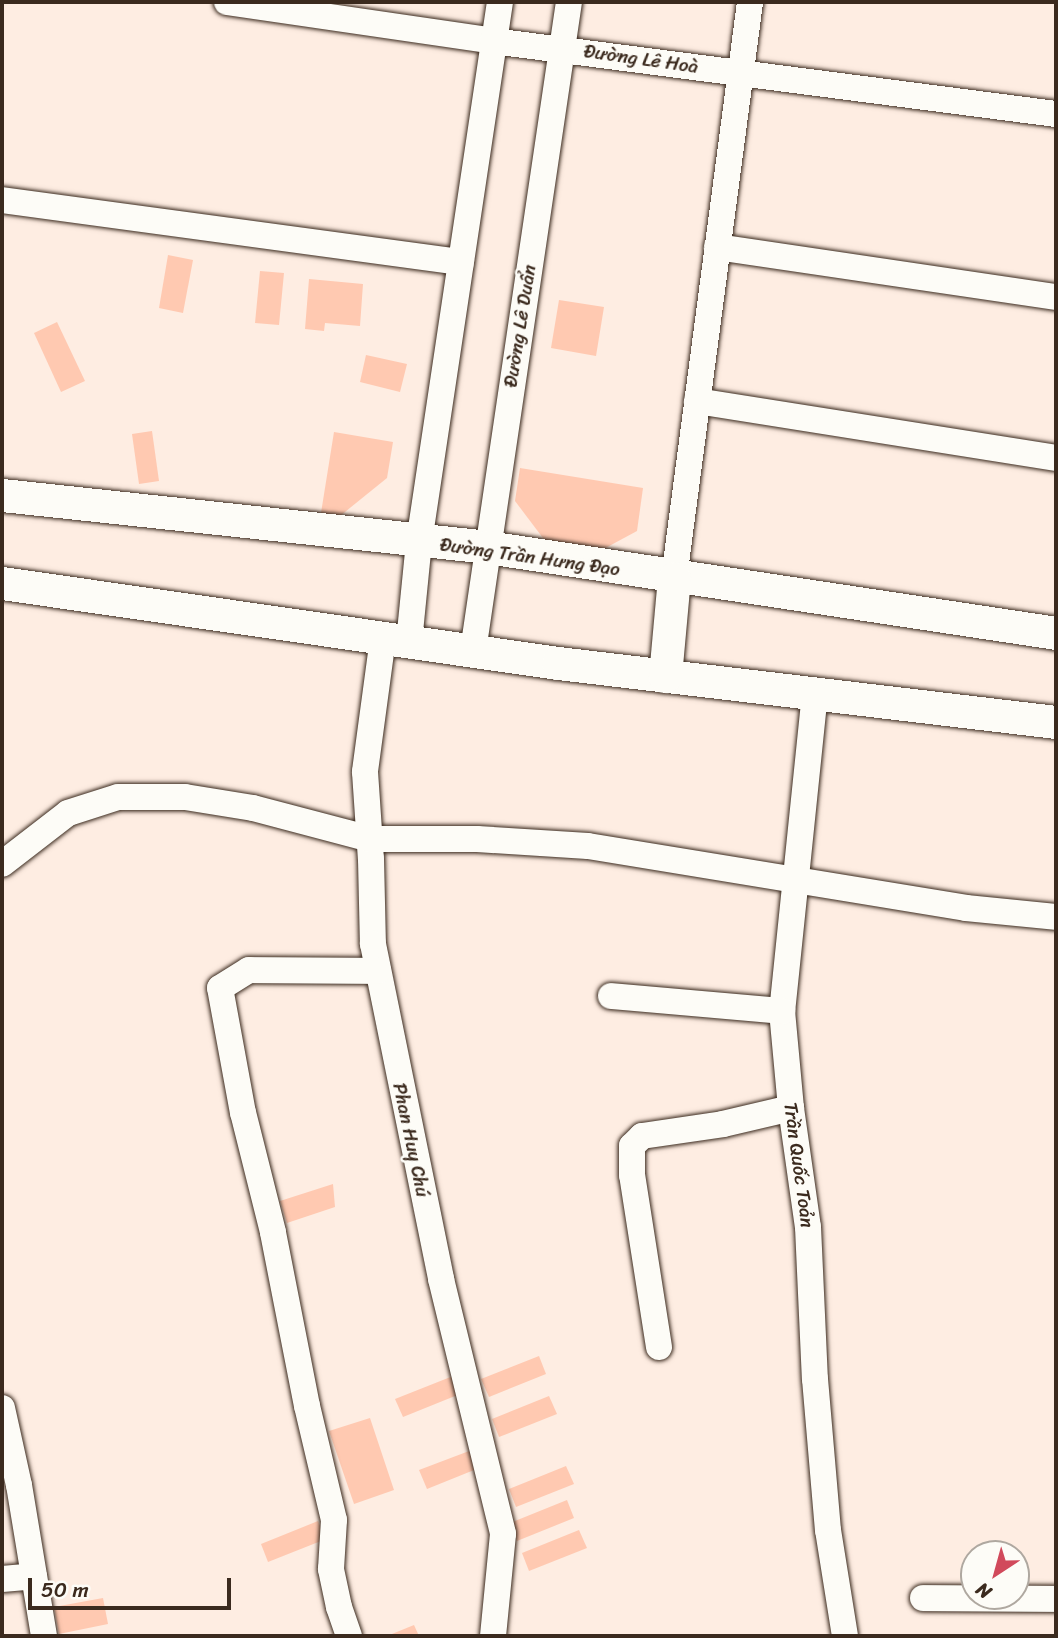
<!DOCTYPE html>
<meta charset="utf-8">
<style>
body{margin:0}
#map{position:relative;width:1058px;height:1638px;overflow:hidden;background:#feede2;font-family:Sriracha,sans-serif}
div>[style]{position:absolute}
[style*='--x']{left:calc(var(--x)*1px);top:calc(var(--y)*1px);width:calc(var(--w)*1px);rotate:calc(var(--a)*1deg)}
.building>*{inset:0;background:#ffc9b1}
.roads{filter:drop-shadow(0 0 2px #3b2a1e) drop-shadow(0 0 2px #3b2a1e)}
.minor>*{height:26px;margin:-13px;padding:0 13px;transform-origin:13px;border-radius:13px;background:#fdfcf7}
.major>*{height:33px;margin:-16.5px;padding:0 16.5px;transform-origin:16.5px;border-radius:16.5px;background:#fdfcf7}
span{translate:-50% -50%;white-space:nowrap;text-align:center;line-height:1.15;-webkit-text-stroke:5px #fdfcf7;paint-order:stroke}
.street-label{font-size:19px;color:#3b2a1e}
.frame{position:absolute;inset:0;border:4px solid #3b2a1e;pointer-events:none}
.north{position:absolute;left:960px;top:1540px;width:70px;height:70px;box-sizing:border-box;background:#fdfcf7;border:2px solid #afa8a0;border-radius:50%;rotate:216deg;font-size:19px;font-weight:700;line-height:28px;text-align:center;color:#3b2a1e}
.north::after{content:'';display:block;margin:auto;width:24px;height:32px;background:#d1495b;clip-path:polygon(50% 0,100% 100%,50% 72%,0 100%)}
.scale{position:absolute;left:28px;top:1578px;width:203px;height:32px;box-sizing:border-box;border:4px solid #3b2a1e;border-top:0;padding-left:9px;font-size:21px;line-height:24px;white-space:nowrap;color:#3b2a1e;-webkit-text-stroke:5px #fdfcf7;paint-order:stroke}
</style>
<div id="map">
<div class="building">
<div style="clip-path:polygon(168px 255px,193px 260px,183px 313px,159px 308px)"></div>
<div style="clip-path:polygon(260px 271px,284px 273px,279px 325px,255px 323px)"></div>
<div style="clip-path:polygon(309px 279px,363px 284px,360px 326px,325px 323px,324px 331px,305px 329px)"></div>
<div style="clip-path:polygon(559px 300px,604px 307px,596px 356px,551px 348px)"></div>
<div style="clip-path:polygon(57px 322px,85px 381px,61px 392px,34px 333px)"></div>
<div style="clip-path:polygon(366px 355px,407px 364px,400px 392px,360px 382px)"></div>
<div style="clip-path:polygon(152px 431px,159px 481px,139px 484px,132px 434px)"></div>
<div style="clip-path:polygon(334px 432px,393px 442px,387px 478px,340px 516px,321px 513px)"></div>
<div style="clip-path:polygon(520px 468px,643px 488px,637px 531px,598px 552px,549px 546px,515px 501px)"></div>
<div style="clip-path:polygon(333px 1184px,335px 1207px,287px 1223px,280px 1201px)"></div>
<div style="clip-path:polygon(539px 1356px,546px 1374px,489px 1397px,481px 1379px)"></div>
<div style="clip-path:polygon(453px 1376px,460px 1394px,403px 1417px,395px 1399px)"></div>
<div style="clip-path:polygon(549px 1396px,557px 1414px,499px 1437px,492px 1419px)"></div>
<div style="clip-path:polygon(370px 1418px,394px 1490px,354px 1504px,329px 1431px)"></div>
<div style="clip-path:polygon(477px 1448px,484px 1466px,427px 1489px,419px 1470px)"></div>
<div style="clip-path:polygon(566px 1466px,574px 1484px,516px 1507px,509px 1489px)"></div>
<div style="clip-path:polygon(567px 1500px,574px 1518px,517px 1541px,510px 1523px)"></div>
<div style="clip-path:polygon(318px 1521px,326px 1539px,268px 1562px,261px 1544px)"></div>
<div style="clip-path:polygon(579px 1530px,587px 1548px,529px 1571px,522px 1553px)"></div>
<div style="clip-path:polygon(103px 1598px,108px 1624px,59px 1634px,54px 1607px)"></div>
<div style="clip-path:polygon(414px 1625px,419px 1636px,387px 1636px)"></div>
</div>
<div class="roads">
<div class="minor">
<div style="--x:227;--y:2;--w:269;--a:8.3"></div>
<div style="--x:493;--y:41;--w:568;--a:7.39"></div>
<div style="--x:2;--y:200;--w:463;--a:7.7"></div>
<div style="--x:717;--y:247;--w:343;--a:8.4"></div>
<div style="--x:697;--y:401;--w:363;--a:9"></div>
<div style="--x:674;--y:578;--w:581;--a:-82.48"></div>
<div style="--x:383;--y:638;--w:135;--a:97.7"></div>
<div style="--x:365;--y:772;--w:87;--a:86.1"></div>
<div style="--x:371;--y:859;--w:85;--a:88.7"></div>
<div style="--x:373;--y:944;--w:342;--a:78.5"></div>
<div style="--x:441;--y:1279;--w:262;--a:76.3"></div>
<div style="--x:503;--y:1534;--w:102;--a:95.6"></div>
<div style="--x:409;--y:642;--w:100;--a:-84.3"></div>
<div style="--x:419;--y:542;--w:546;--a:-81.47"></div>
<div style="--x:473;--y:651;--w:656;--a:-81.59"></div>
<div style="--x:815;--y:693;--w:320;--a:95.9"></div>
<div style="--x:782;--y:1011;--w:97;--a:84.7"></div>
<div style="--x:791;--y:1108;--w:120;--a:81.9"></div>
<div style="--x:808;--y:1227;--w:152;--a:87.4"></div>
<div style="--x:815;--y:1379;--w:152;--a:85.1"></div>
<div style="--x:828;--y:1530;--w:107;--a:80.9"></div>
<div style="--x:2;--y:864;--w:83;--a:-37.7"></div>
<div style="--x:68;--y:813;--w:52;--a:-17.7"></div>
<div style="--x:118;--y:797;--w:67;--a:0"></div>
<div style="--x:185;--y:797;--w:69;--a:9.2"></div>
<div style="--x:253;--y:808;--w:121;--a:14.8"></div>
<div style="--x:370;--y:839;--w:107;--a:0"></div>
<div style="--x:477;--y:839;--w:111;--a:3.6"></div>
<div style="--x:588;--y:846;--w:383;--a:9.3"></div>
<div style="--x:966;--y:908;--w:90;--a:5.7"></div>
<div style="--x:611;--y:996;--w:172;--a:5"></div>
<div style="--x:659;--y:1347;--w:174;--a:-98.9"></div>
<div style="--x:632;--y:1175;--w:29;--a:-90"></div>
<div style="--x:632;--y:1146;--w:14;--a:-45"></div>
<div style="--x:642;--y:1136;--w:82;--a:-8.4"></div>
<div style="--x:723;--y:1124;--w:70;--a:-13.2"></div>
<div style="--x:2;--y:1408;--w:79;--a:77.6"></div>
<div style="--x:19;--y:1485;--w:153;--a:80.6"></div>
<div style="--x:2;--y:1579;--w:32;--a:-5"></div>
<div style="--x:923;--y:1598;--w:133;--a:0.4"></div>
<div style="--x:349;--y:1636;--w:31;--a:-109"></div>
<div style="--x:339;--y:1607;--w:39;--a:-102"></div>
<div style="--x:331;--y:1569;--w:49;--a:-86.5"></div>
<div style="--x:334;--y:1520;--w:117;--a:-103.3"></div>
<div style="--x:307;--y:1406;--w:177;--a:-101.1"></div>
<div style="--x:273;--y:1232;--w:123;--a:-104.1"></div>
<div style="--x:243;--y:1113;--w:127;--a:-100.4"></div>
<div style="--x:220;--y:988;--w:34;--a:-32"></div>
<div style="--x:249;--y:970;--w:129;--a:0.4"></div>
</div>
<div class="major">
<div style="--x:2;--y:495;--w:488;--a:6.1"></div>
<div style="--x:487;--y:547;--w:575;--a:8.59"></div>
<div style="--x:2;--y:583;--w:562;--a:8.19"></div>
<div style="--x:558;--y:663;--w:501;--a:6.76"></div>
<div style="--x:665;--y:676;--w:98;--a:-84.8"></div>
</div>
</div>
<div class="street-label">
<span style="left:641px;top:59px;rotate:8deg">Đường Lê Hoà</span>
<span style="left:520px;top:326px;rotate:-81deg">Đường Lê Duẩn</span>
<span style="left:530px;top:557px;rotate:8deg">Đường Trần Hưng Đạo</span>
<span style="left:411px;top:1140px;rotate:78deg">Phan Huy Chú</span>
<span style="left:799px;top:1165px;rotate:82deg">Trần Quốc Toản</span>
</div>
<div class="frame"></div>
<div class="north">N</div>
<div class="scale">50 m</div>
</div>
